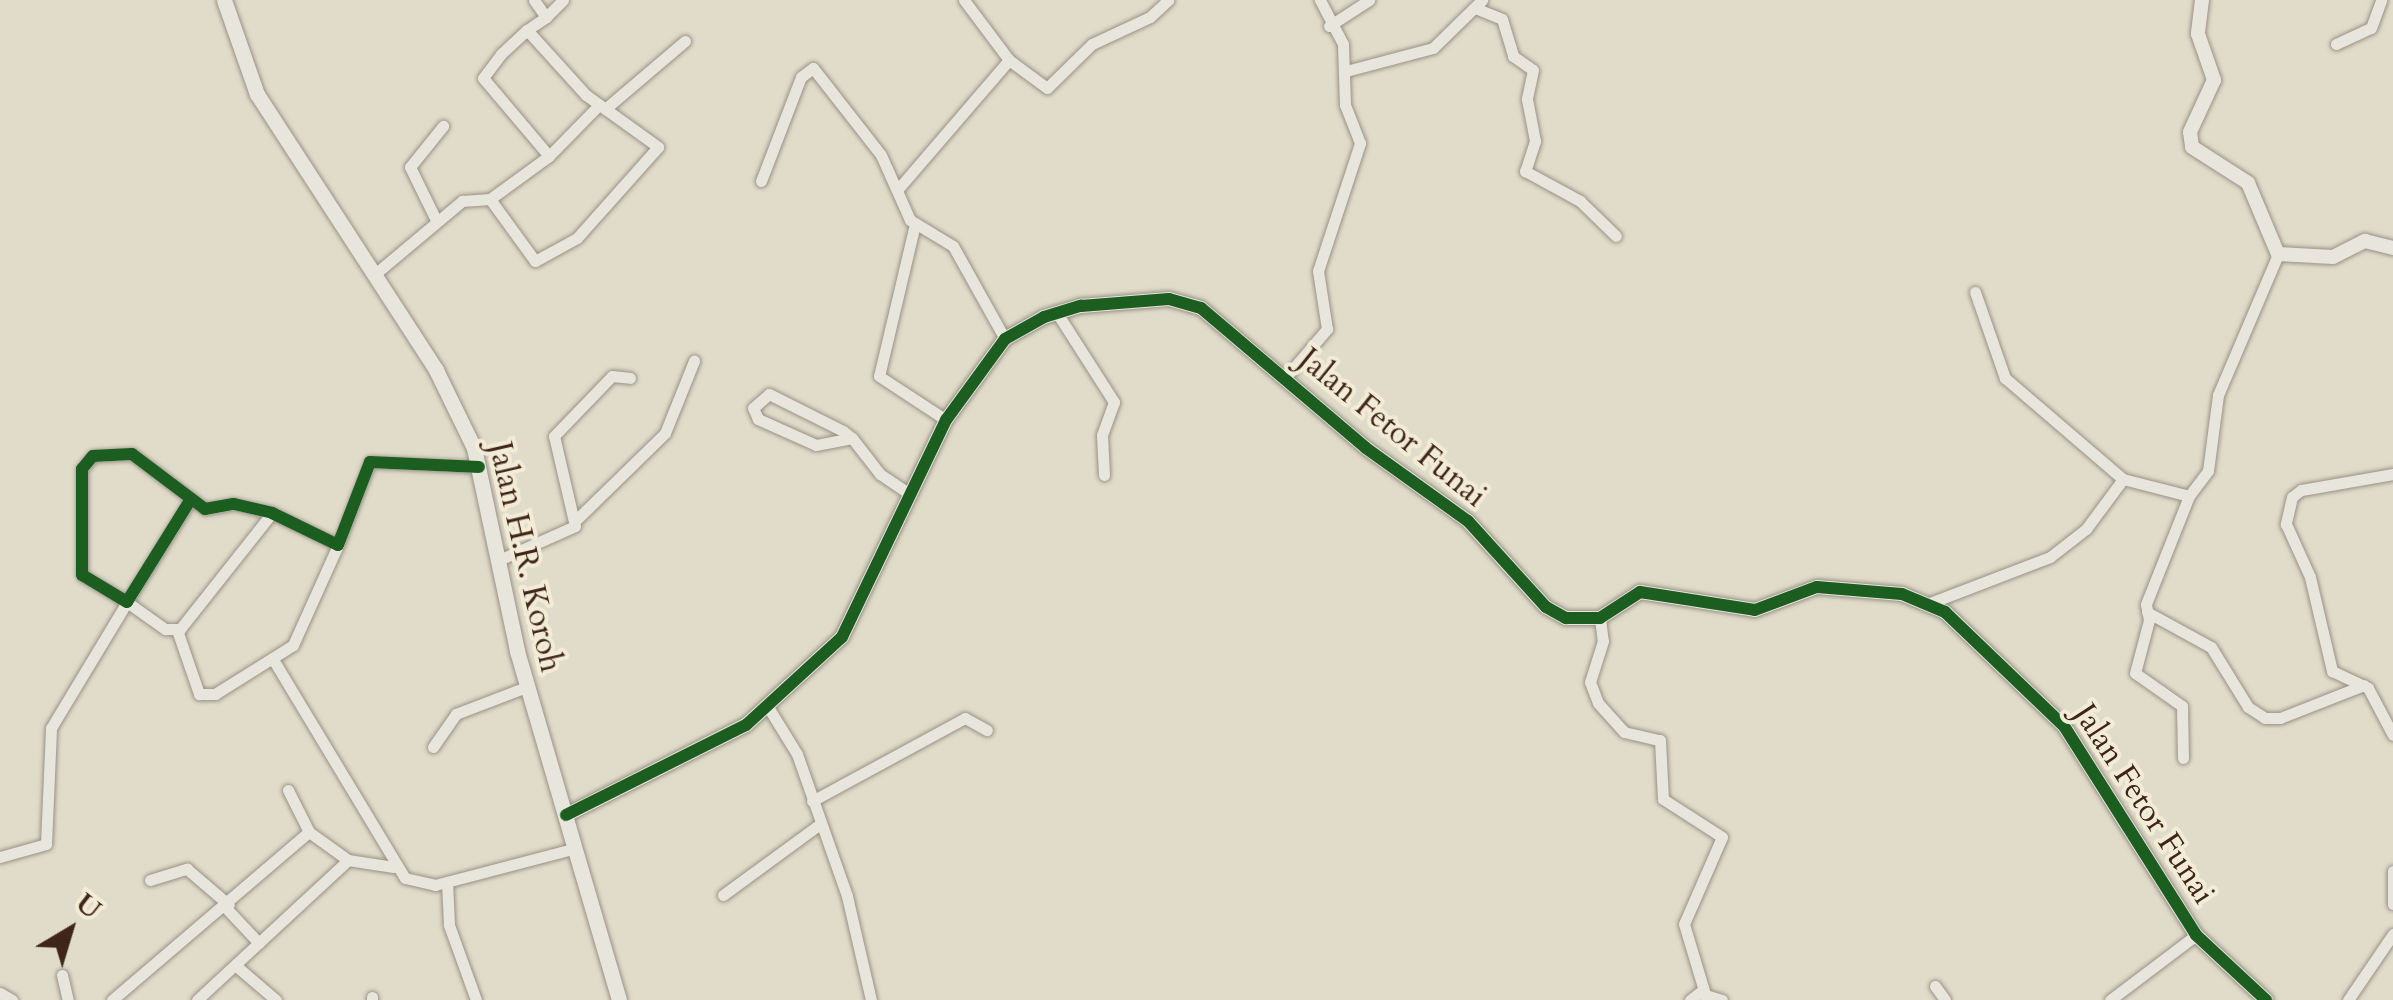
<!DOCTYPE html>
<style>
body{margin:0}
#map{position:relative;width:2393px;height:1000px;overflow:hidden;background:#e1dcca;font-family:Cardo,serif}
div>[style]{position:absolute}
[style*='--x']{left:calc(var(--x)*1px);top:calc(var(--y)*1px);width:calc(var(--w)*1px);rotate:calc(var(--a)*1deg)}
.roads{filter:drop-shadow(0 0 2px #989286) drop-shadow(0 0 2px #989286)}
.minor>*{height:11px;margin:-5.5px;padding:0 5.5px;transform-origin:5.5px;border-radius:5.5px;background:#e8e5dc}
.tertiary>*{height:14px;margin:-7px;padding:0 7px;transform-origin:7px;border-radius:7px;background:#e8e5dc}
.secondary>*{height:15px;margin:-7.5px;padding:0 7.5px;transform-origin:7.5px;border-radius:7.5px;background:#e8e5dc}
.cycleway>*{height:12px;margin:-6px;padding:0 6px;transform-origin:6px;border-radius:6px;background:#1b5e20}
span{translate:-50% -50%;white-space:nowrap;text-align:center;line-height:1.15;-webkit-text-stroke:8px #f2ecd6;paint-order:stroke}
.street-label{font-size:32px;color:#3e2419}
.north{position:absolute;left:20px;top:880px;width:100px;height:100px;-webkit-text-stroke:8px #f2ecd6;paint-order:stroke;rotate:38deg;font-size:28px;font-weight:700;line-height:40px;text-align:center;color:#3e2419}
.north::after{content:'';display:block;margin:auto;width:35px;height:45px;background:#3e2419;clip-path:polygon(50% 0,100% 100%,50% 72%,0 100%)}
</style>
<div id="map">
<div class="roads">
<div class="minor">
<div style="--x:534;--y:0;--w:21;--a:55"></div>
<div style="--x:964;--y:0;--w:75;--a:53.1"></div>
<div style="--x:1009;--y:60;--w:47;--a:36.4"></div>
<div style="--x:1047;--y:88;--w:63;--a:-44.4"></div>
<div style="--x:1092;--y:44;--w:64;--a:-25"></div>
<div style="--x:1150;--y:17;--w:25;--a:-43"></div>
<div style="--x:1475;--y:8;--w:29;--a:22"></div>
<div style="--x:1502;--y:19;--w:39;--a:73"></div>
<div style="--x:1513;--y:56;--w:24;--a:35"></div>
<div style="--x:1533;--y:70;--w:30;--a:102"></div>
<div style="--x:1527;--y:99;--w:43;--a:79.2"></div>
<div style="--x:1535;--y:141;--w:32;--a:108"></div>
<div style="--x:1525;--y:171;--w:63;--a:28.6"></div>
<div style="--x:1580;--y:201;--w:50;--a:44.2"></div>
<div style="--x:1329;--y:26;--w:48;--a:-33"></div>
<div style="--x:527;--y:30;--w:88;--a:47.8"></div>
<div style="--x:586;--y:95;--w:89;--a:35.8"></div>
<div style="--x:658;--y:147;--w:122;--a:131.7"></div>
<div style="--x:577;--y:238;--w:48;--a:151.3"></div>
<div style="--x:535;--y:261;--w:77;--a:-126"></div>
<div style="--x:490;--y:199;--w:73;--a:-36.1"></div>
<div style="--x:549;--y:156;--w:102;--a:-130.2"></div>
<div style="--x:483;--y:78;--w:30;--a:-53"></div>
<div style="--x:501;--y:54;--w:35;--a:-43"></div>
<div style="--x:527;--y:30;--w:23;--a:-34"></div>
<div style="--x:546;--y:17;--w:24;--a:-45"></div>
<div style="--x:2336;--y:44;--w:38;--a:-25"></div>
<div style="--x:2371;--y:28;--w:30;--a:-70"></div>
<div style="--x:1346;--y:71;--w:90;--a:-14.8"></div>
<div style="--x:1433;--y:48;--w:69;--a:-44.4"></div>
<div style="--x:605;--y:109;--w:105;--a:-40.4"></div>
<div style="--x:549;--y:156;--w:71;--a:-45.6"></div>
<div style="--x:761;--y:181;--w:111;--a:-69"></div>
<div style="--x:801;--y:77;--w:15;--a:-37"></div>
<div style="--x:813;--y:68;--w:110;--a:52"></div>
<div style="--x:881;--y:155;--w:71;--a:66"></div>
<div style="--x:910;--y:220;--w:50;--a:31.2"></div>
<div style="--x:953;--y:246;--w:107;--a:60.8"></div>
<div style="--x:898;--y:189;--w:170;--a:-49.3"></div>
<div style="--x:436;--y:220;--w:59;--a:-116.1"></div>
<div style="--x:410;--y:167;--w:53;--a:-51.2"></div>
<div style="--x:915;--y:224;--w:156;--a:103.3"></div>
<div style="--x:879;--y:376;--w:80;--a:33.3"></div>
<div style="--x:375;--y:274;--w:114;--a:-40"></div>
<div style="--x:462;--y:201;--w:28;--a:-4"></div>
<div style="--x:1975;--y:292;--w:91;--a:70.8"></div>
<div style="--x:2005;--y:378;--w:155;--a:40.6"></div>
<div style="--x:1057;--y:313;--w:106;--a:57.4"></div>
<div style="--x:1114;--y:402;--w:35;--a:110"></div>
<div style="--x:1102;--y:435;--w:40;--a:87.1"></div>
<div style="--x:1285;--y:378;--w:65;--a:-49.4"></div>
<div style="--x:1327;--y:329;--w:59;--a:-98.8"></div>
<div style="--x:1318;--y:271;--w:135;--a:-71.8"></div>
<div style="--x:1360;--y:143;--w:41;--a:-111.5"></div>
<div style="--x:1345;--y:105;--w:61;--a:-91.9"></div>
<div style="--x:1343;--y:44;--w:50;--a:-117.6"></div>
<div style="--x:852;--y:438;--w:37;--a:169"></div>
<div style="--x:816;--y:445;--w:64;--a:-155.9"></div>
<div style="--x:758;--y:419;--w:12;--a:-114"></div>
<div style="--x:753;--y:408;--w:21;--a:-41"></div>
<div style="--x:769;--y:394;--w:83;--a:26.6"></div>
<div style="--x:843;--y:431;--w:11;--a:38"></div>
<div style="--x:852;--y:438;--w:46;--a:52.1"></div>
<div style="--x:880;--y:474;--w:36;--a:34"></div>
<div style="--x:2393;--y:474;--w:93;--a:170.1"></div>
<div style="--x:2301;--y:490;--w:11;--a:142"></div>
<div style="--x:2292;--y:497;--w:28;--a:103"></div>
<div style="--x:2286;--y:524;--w:58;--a:65.6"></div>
<div style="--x:2310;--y:577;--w:97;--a:76.8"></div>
<div style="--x:2332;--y:671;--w:40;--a:25"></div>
<div style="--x:2368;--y:688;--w:53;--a:62"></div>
<div style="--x:191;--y:499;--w:121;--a:121.9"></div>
<div style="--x:127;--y:602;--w:52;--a:-149"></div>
<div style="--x:82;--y:575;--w:106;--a:-90"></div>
<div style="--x:82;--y:469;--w:17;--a:-50"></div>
<div style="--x:93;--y:456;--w:39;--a:-3"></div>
<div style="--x:132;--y:454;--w:91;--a:37"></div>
<div style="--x:205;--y:509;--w:29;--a:-10"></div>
<div style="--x:234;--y:504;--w:39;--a:13"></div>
<div style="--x:272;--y:513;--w:73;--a:25.9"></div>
<div style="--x:338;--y:545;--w:89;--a:-68.9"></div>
<div style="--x:370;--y:462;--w:109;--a:2.6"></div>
<div style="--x:577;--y:519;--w:123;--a:-44.3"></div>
<div style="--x:665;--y:433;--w:78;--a:-68.1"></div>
<div style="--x:499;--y:560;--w:83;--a:-24.1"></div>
<div style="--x:575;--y:526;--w:92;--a:-103.1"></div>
<div style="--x:554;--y:436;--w:83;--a:-46"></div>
<div style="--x:612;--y:376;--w:18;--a:6"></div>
<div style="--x:1930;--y:603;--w:129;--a:-21"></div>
<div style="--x:2050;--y:557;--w:46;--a:-37.9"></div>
<div style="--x:2086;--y:529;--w:62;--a:-53.5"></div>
<div style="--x:2123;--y:479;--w:68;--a:14.4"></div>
<div style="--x:2147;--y:612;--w:73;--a:28.7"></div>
<div style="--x:2211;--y:647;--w:70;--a:58.3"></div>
<div style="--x:2248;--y:707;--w:20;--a:33"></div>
<div style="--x:2265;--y:718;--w:15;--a:0"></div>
<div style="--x:2280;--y:718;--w:90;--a:-21.4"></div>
<div style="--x:1600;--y:618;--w:23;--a:83"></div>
<div style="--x:1603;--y:641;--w:43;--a:107.6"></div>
<div style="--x:1590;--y:682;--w:22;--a:69"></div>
<div style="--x:1598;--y:703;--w:39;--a:48"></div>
<div style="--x:1624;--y:732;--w:37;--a:13"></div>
<div style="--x:1660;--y:740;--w:59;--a:87.1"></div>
<div style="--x:1663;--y:799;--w:70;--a:32.8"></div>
<div style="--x:1722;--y:837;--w:95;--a:113.6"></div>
<div style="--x:1684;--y:924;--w:73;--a:73.3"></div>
<div style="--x:177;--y:630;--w:68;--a:71"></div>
<div style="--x:199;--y:694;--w:16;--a:0"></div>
<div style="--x:215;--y:694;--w:92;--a:-32.1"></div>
<div style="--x:293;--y:645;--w:110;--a:-65.8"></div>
<div style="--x:274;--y:661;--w:253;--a:58.9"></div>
<div style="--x:405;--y:878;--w:31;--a:13"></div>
<div style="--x:435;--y:885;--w:142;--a:-14.7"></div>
<div style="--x:768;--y:707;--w:55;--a:58.3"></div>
<div style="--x:797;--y:754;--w:151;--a:70.6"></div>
<div style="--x:847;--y:896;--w:107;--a:77"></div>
<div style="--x:433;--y:747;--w:40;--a:-55.1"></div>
<div style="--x:456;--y:714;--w:75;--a:-21.1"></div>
<div style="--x:2183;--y:758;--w:52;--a:-91.1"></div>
<div style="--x:2182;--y:706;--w:57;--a:-144.9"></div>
<div style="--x:2135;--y:673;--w:55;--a:-75.2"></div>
<div style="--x:2149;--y:620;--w:16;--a:-101"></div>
<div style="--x:2146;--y:604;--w:116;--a:-68.3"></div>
<div style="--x:2189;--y:496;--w:31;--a:-53"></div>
<div style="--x:2208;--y:471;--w:77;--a:-82.5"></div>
<div style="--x:2218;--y:395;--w:153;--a:-66.9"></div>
<div style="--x:288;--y:790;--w:47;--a:63.4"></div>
<div style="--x:309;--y:832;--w:48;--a:35.7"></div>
<div style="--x:348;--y:860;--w:46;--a:8.8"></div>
<div style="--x:812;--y:801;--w:174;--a:-28.5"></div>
<div style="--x:965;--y:718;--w:25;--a:29"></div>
<div style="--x:0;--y:857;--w:48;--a:-15.8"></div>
<div style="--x:46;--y:844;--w:116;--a:-87.5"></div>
<div style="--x:51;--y:728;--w:147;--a:-58.9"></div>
<div style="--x:127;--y:602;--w:47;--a:35.4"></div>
<div style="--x:165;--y:629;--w:15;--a:0"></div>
<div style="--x:180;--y:629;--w:148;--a:-51.6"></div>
<div style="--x:2393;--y:871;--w:33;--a:90"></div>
<div style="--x:150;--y:880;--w:39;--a:-17"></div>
<div style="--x:187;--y:869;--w:55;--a:40.6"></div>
<div style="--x:447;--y:882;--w:43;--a:87.3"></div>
<div style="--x:449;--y:925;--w:80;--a:70.2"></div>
<div style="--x:723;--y:895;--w:120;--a:-36.2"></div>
<div style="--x:226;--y:908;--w:48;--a:46.7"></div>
<div style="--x:235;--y:965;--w:54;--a:40.5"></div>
<div style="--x:62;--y:975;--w:26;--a:77"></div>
<div style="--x:1935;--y:986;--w:17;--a:54"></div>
<div style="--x:0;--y:993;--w:14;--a:30"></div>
<div style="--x:372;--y:997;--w:3;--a:90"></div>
<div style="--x:112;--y:1000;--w:259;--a:-40.5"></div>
<div style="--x:197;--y:1000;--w:206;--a:-42.8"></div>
<div style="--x:1690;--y:1000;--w:11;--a:-38"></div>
<div style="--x:1699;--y:993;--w:24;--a:17"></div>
<div style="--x:2110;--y:1000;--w:108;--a:-37.1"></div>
<div style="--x:2348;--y:1000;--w:80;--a:-55.7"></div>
</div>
<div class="tertiary">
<div style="--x:2202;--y:0;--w:34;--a:97"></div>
<div style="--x:2198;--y:34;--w:49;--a:70.8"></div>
<div style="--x:2214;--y:80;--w:57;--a:114.8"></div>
<div style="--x:2190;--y:132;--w:15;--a:82"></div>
<div style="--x:2192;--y:147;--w:67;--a:32.7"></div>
<div style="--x:2248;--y:183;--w:77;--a:67.1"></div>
<div style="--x:2278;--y:254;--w:55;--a:3.1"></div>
<div style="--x:2333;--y:257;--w:36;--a:-27"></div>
<div style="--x:2365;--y:241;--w:29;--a:14"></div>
<div style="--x:566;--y:815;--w:201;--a:-26.6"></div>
<div style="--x:746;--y:725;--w:130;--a:-42.5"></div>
<div style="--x:842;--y:637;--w:241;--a:-64.4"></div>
<div style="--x:946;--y:420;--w:100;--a:-53.9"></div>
<div style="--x:1005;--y:339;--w:45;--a:-29.4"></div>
<div style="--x:1044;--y:317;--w:39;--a:-17"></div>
<div style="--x:1081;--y:306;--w:88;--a:-4.5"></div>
<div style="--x:1169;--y:299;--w:33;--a:16"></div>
<div style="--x:1201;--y:308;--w:216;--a:40.3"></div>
<div style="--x:1366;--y:448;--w:125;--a:35.6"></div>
<div style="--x:1468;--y:521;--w:116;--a:47.8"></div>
<div style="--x:1546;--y:607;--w:23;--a:29"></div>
<div style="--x:1566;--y:618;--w:34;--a:0"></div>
<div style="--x:1600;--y:618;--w:48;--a:-33"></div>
<div style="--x:1640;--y:592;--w:116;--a:8.9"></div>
<div style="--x:1755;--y:610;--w:66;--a:-20.4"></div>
<div style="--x:1817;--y:587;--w:85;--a:4.7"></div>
<div style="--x:1902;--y:594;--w:47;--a:22.7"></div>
<div style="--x:1945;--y:612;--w:165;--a:43.8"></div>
<div style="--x:2064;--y:726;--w:247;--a:57.7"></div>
<div style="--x:2196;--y:935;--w:96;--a:42.9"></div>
</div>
<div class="secondary">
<div style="--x:224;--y:0;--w:100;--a:70.7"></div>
<div style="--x:257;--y:94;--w:329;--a:57"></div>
<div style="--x:436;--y:370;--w:87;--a:64"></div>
<div style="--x:474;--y:448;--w:208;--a:78"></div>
<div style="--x:517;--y:651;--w:364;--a:73.7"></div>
</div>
</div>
<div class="cycleway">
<div style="--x:191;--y:499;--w:121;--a:121.9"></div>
<div style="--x:127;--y:602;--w:52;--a:-149"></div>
<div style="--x:82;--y:575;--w:106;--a:-90"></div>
<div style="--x:82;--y:469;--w:17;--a:-50"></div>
<div style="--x:93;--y:456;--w:39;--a:-3"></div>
<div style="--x:132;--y:454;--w:91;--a:37"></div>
<div style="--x:205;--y:509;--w:29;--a:-10"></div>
<div style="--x:234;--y:504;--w:39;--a:13"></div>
<div style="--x:272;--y:513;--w:73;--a:25.9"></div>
<div style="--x:338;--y:545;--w:89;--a:-68.9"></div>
<div style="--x:370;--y:462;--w:109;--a:2.6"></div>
<div style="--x:566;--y:815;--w:201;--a:-26.6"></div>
<div style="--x:746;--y:725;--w:130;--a:-42.5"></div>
<div style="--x:842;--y:637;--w:241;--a:-64.4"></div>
<div style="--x:946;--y:420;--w:100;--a:-53.9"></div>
<div style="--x:1005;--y:339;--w:45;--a:-29.4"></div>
<div style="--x:1044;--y:317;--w:39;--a:-17"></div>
<div style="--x:1081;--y:306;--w:88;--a:-4.5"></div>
<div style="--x:1169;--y:299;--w:33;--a:16"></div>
<div style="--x:1201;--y:308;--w:216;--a:40.3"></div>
<div style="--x:1366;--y:448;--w:125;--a:35.6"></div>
<div style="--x:1468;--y:521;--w:116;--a:47.8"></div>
<div style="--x:1546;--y:607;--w:23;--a:29"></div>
<div style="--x:1566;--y:618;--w:34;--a:0"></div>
<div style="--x:1600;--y:618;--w:48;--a:-33"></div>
<div style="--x:1640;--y:592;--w:116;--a:8.9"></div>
<div style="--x:1755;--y:610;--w:66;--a:-20.4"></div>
<div style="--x:1817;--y:587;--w:85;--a:4.7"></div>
<div style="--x:1902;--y:594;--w:47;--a:22.7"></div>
<div style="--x:1945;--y:612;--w:165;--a:43.8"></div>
<div style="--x:2064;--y:726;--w:247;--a:57.7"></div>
<div style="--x:2196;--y:935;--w:96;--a:42.9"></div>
</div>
<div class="street-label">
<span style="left:1392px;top:428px;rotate:39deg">Jalan Fetor Funai</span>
<span style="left:525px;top:557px;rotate:77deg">Jalan H.R. Koroh</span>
<span style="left:2144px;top:804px;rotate:57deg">Jalan Fetor Funai</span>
</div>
<div class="north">U</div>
</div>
